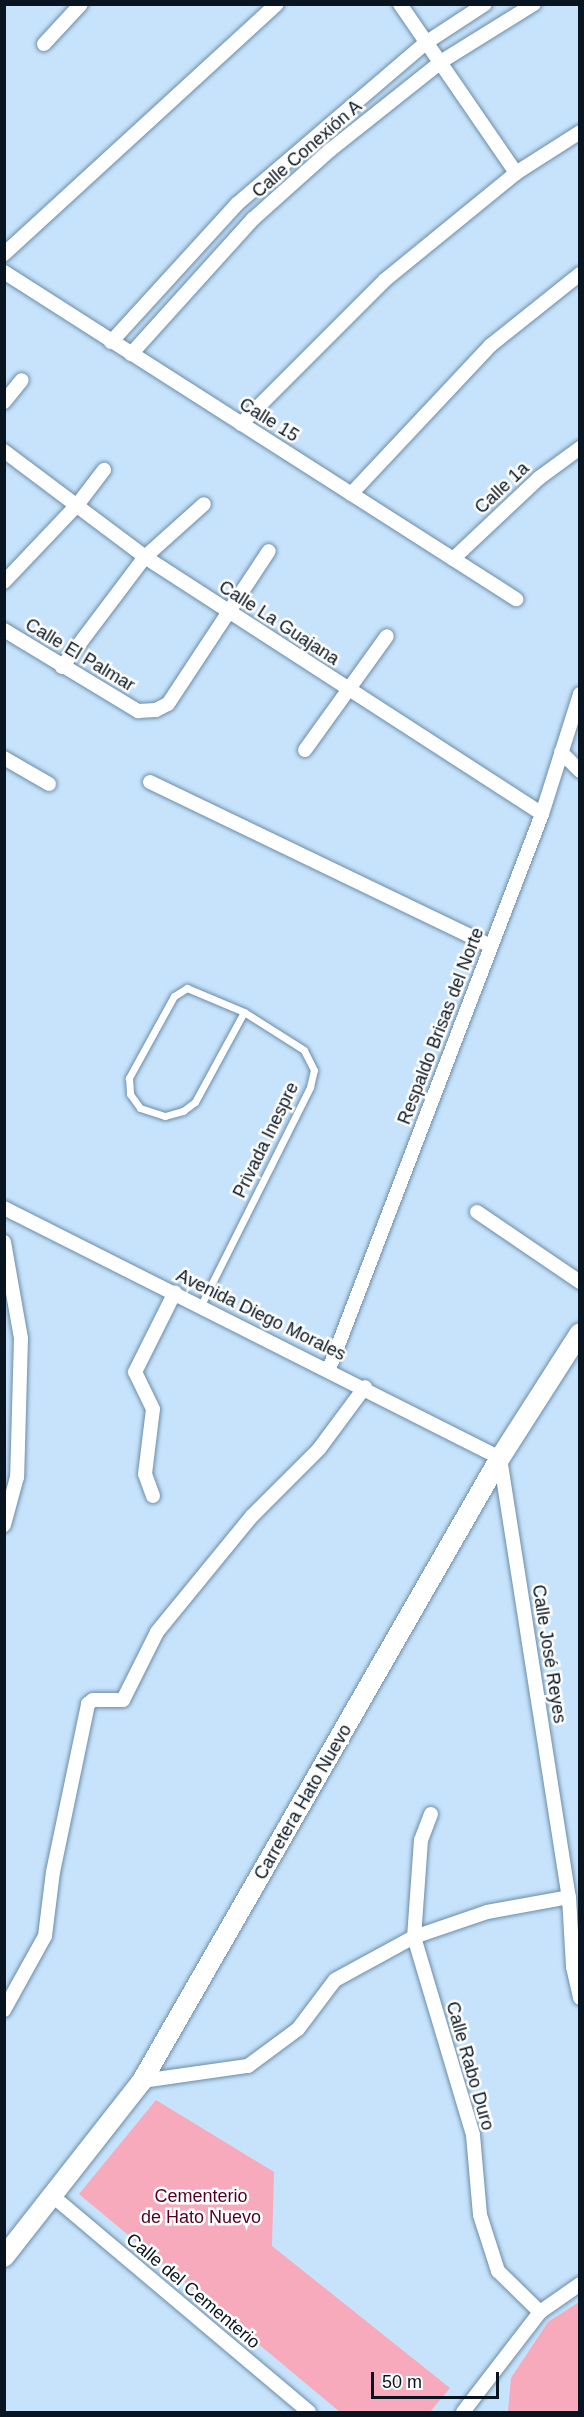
<!DOCTYPE html>
<meta charset="utf-8">
<style>
body{margin:0}
#map{position:relative;width:584px;height:2417px;overflow:hidden;background:#c7e3fc;font-family:Arial,sans-serif}
div>[style]{position:absolute}
[style*='--x']{left:calc(var(--x)*1px);top:calc(var(--y)*1px);width:calc(var(--w)*1px);rotate:calc(var(--a)*1deg)}
.green>*{inset:0;background:#f6aabb}
.roads{filter:drop-shadow(0 0 2px #6b8ca8) drop-shadow(0 0 2px #6b8ca8)}
.service>*{height:7px;margin:-3.5px;padding:0 3.5px;transform-origin:3.5px;border-radius:3.5px;background:#fff}
.minor>*{height:14px;margin:-7px;padding:0 7px;transform-origin:7px;border-radius:7px;background:#fff}
.secondary>*{height:20px;margin:-10px;padding:0 10px;transform-origin:10px;border-radius:10px;background:#fff}
span{translate:-50% -50%;white-space:nowrap;text-align:center;line-height:1.15;-webkit-text-stroke:5px #fff;paint-order:stroke}
.street-label{font-size:18px;color:#081520}
.park-label{font-size:18px;color:#550023}
.frame{position:absolute;inset:0;border:6px solid #081520;pointer-events:none}
.scale{position:absolute;left:371px;top:2372px;width:128px;height:27px;box-sizing:border-box;border:3px solid #081520;border-top:0;padding-left:8px;font-size:18px;line-height:21px;white-space:nowrap;color:#081520;-webkit-text-stroke:4px #fff;paint-order:stroke}
</style>
<div id="map">
<div class="green">
<div style="clip-path:polygon(156px 2100px,274px 2172px,272px 2246px,450px 2388px,430px 2412px,340px 2412px,79px 2194px)"></div>
<div style="clip-path:polygon(579px 2302px,579px 2412px,508px 2412px,511px 2378px,548px 2322px)"></div>
</div>
<div class="roads">
<div class="service">
<div style="--x:201;--y:1305;--w:244;--a:-63.4"></div>
<div style="--x:310;--y:1087;--w:17;--a:-77"></div>
<div style="--x:314;--y:1070;--w:22;--a:-117"></div>
<div style="--x:304;--y:1050;--w:71;--a:-147.7"></div>
<div style="--x:244;--y:1012;--w:62;--a:-157.2"></div>
<div style="--x:187;--y:988;--w:15;--a:148"></div>
<div style="--x:174;--y:996;--w:94;--a:118.8"></div>
<div style="--x:129;--y:1078;--w:16;--a:86"></div>
<div style="--x:130;--y:1094;--w:17;--a:54"></div>
<div style="--x:140;--y:1108;--w:26;--a:18"></div>
<div style="--x:165;--y:1116;--w:19;--a:-16"></div>
<div style="--x:183;--y:1111;--w:15;--a:-37"></div>
<div style="--x:195;--y:1102;--w:102;--a:-61.4"></div>
</div>
<div class="minor">
<div style="--x:400;--y:4;--w:205;--a:55.5"></div>
<div style="--x:44;--y:44;--w:54;--a:-47.2"></div>
<div style="--x:4;--y:254;--w:370;--a:-42.5"></div>
<div style="--x:4;--y:272;--w:608;--a:32.57"></div>
<div style="--x:111;--y:342;--w:187;--a:-47.6"></div>
<div style="--x:237;--y:204;--w:250;--a:-40.5"></div>
<div style="--x:427;--y:42;--w:69;--a:-33.2"></div>
<div style="--x:131;--y:354;--w:182;--a:-47.9"></div>
<div style="--x:253;--y:219;--w:102;--a:-41.8"></div>
<div style="--x:329;--y:151;--w:144;--a:-38.5"></div>
<div style="--x:442;--y:61;--w:108;--a:-31.8"></div>
<div style="--x:4;--y:402;--w:28;--a:-51"></div>
<div style="--x:241;--y:424;--w:204;--a:-45"></div>
<div style="--x:385;--y:280;--w:169;--a:-39.2"></div>
<div style="--x:516;--y:173;--w:76;--a:-32.6"></div>
<div style="--x:4;--y:451;--w:176;--a:36.9"></div>
<div style="--x:145;--y:557;--w:473;--a:32.9"></div>
<div style="--x:351;--y:494;--w:204;--a:-46.8"></div>
<div style="--x:491;--y:345;--w:114;--a:-38.6"></div>
<div style="--x:453;--y:559;--w:118;--a:-43.3"></div>
<div style="--x:539;--y:478;--w:51;--a:-36.2"></div>
<div style="--x:4;--y:582;--w:108;--a:-46.5"></div>
<div style="--x:78;--y:504;--w:43;--a:-52.6"></div>
<div style="--x:4;--y:630;--w:157;--a:31.2"></div>
<div style="--x:138;--y:711;--w:18;--a:-3"></div>
<div style="--x:156;--y:710;--w:13;--a:-27"></div>
<div style="--x:168;--y:704;--w:183;--a:-56.6"></div>
<div style="--x:62;--y:667;--w:138;--a:-53"></div>
<div style="--x:145;--y:557;--w:79;--a:-41.9"></div>
<div style="--x:305;--y:750;--w:140;--a:-54.3"></div>
<div style="--x:561;--y:752;--w:27;--a:45"></div>
<div style="--x:4;--y:758;--w:52;--a:30"></div>
<div style="--x:150;--y:782;--w:378;--a:25.7"></div>
<div style="--x:4;--y:1208;--w:555;--a:26.75"></div>
<div style="--x:500;--y:1458;--w:444;--a:81.1"></div>
<div style="--x:569;--y:1897;--w:70;--a:86.7"></div>
<div style="--x:573;--y:1967;--w:32;--a:77"></div>
<div style="--x:477;--y:1212;--w:125;--a:34.2"></div>
<div style="--x:4;--y:1242;--w:97;--a:80"></div>
<div style="--x:21;--y:1338;--w:139;--a:91.6"></div>
<div style="--x:17;--y:1477;--w:50;--a:105.2"></div>
<div style="--x:329;--y:1369;--w:594;--a:-69"></div>
<div style="--x:542;--y:814;--w:126;--a:-72.4"></div>
<div style="--x:153;--y:1496;--w:23;--a:-110"></div>
<div style="--x:145;--y:1474;--w:65;--a:-83"></div>
<div style="--x:153;--y:1409;--w:41;--a:-115.9"></div>
<div style="--x:135;--y:1372;--w:89;--a:-63.4"></div>
<div style="--x:431;--y:1814;--w:28;--a:111"></div>
<div style="--x:421;--y:1840;--w:97;--a:94.1"></div>
<div style="--x:414;--y:1937;--w:207;--a:73.4"></div>
<div style="--x:473;--y:2135;--w:80;--a:85"></div>
<div style="--x:480;--y:2215;--w:59;--a:72.2"></div>
<div style="--x:498;--y:2271;--w:59;--a:44.3"></div>
<div style="--x:4;--y:2010;--w:85;--a:-61"></div>
<div style="--x:45;--y:1936;--w:64;--a:-82.9"></div>
<div style="--x:53;--y:1872;--w:172;--a:-78.2"></div>
<div style="--x:88;--y:1704;--w:6;--a:-39"></div>
<div style="--x:93;--y:1700;--w:30;--a:0"></div>
<div style="--x:123;--y:1700;--w:76;--a:-63.4"></div>
<div style="--x:157;--y:1632;--w:150;--a:-50.7"></div>
<div style="--x:252;--y:1516;--w:95;--a:-45"></div>
<div style="--x:319;--y:1449;--w:77;--a:-53.4"></div>
<div style="--x:142;--y:2081;--w:107;--a:-8.1"></div>
<div style="--x:248;--y:2066;--w:62;--a:-36.5"></div>
<div style="--x:298;--y:2029;--w:61;--a:-52.9"></div>
<div style="--x:335;--y:1980;--w:90;--a:-28.6"></div>
<div style="--x:414;--y:1937;--w:77;--a:-18.9"></div>
<div style="--x:487;--y:1912;--w:83;--a:-10.4"></div>
<div style="--x:55;--y:2198;--w:332;--a:40.1"></div>
<div style="--x:463;--y:2412;--w:126;--a:-52.4"></div>
<div style="--x:540;--y:2312;--w:49;--a:-35"></div>
</div>
<div class="secondary">
<div style="--x:4;--y:2257;--w:224;--a:-51.9"></div>
<div style="--x:142;--y:2081;--w:719;--a:-60.12"></div>
<div style="--x:500;--y:1458;--w:148;--a:-57.4"></div>
</div>
</div>
<div class="street-label">
<span style="left:307px;top:149px;rotate:-41deg">Calle Conexión A</span>
<span style="left:269px;top:420px;rotate:32deg">Calle 15</span>
<span style="left:502px;top:488px;rotate:-43deg">Calle 1a</span>
<span style="left:279px;top:623px;rotate:33deg">Calle La Guajana</span>
<span style="left:80px;top:655px;rotate:31deg">Calle El Palmar</span>
<span style="left:441px;top:1026px;rotate:-69deg">Respaldo Brisas del Norte</span>
<span style="left:266px;top:1140px;rotate:-64deg">Privada Inespre</span>
<span style="left:261px;top:1315px;rotate:26deg">Avenida Diego Morales</span>
<span style="left:549px;top:1654px;rotate:81deg">Calle José Reyes</span>
<span style="left:303px;top:1802px;rotate:-60deg">Carretera Hato Nuevo</span>
<span style="left:470px;top:2066px;rotate:74deg">Calle Rabo Duro</span>
<span style="left:193px;top:2291px;rotate:40deg">Calle del Cementerio</span>
</div>
<div class="park-label">
<span style="left:201px;top:2207px">Cementerio<br>de Hato Nuevo</span>
</div>
<div class="frame"></div>
<div class="scale">50 m</div>
</div>
